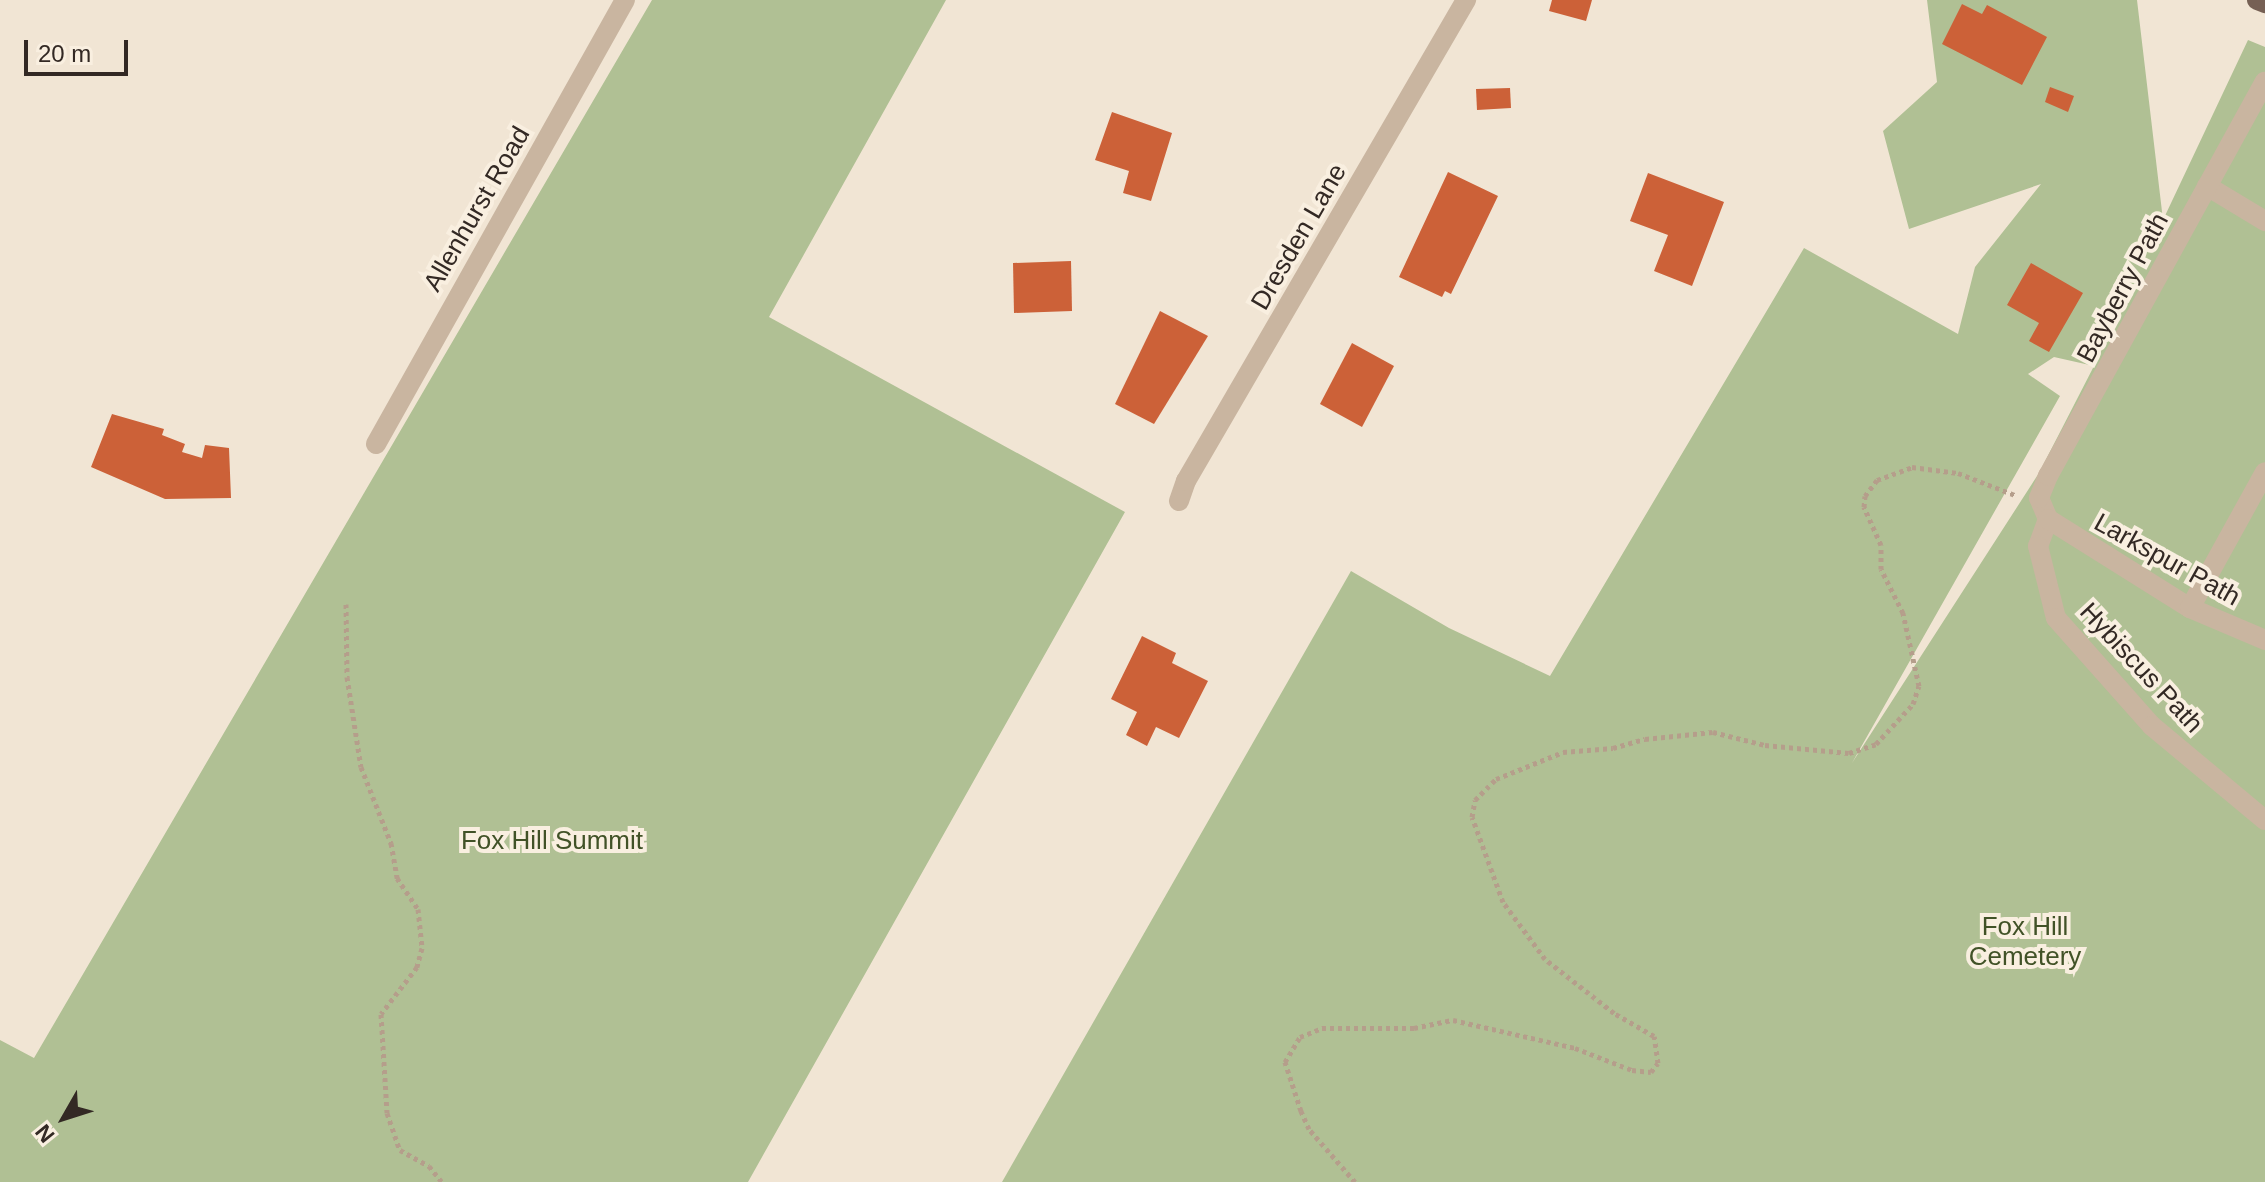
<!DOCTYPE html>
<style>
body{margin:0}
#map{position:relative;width:2265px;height:1182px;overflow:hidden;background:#f1e5d4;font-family:Arial,sans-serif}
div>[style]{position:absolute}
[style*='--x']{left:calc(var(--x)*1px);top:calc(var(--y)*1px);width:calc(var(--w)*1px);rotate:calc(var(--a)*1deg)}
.green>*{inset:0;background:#b0c094}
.building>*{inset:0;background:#cc6138}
.path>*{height:5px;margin-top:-2.5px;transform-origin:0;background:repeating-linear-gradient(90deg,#b59e8b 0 4px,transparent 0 8px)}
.minor>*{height:20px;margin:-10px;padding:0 10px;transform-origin:10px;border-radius:10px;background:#c9b5a0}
.major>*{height:20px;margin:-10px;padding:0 10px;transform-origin:10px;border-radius:10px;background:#766054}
span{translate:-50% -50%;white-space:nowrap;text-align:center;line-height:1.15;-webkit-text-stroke:8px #f9efe0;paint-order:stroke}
.street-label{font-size:26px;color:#332924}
.park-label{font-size:26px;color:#415227}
.north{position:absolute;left:24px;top:1078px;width:80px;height:80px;-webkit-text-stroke:6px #f9efe0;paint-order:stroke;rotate:231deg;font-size:22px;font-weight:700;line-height:32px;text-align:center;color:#332924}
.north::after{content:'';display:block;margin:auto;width:28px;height:36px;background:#332924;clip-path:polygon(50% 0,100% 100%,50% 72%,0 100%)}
.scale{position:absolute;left:24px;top:40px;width:104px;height:36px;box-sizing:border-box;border:4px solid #332924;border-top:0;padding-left:10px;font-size:24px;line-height:28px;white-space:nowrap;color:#332924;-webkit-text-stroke:6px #f9efe0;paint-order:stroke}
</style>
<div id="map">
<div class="green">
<div style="clip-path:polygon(652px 0,946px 0,769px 317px,1125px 512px,748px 1182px,0 1182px,0 1040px,34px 1058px)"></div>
<div style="clip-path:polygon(evenodd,1927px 0,2137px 0,2163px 220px,2248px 40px,2265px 47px,2265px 1182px,1002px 1182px,1351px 571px,1449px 628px,1550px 676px,1804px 248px,1958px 334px,1975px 267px,2041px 184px,1909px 229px,1883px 131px,1937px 82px,1927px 0,2054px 357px,2094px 366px,2039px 473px,1852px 763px,2060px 396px,2028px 374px,2054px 357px)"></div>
</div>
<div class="building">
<div style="clip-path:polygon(1552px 0,1592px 0,1586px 21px,1549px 11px)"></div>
<div style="clip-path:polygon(1962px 4px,1982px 14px,1987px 5px,2047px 37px,2022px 85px,1942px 44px)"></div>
<div style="clip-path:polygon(2050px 87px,2074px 96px,2068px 112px,2045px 102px)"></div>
<div style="clip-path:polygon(1510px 88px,1511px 108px,1477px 110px,1476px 89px)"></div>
<div style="clip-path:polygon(1112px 112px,1172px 133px,1151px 201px,1123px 193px,1129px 171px,1095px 160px)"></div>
<div style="clip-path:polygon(1448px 172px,1498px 196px,1451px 294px,1445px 291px,1442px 297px,1399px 277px)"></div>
<div style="clip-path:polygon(1648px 173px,1724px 202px,1692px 286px,1654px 271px,1668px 235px,1630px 221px)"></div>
<div style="clip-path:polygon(1071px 261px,1072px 311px,1014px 313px,1013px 263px)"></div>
<div style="clip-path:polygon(2031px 263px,2083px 293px,2049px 352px,2029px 341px,2039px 323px,2007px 305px)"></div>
<div style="clip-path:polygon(1160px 311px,1208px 336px,1154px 424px,1115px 404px)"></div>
<div style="clip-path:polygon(1352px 343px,1394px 366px,1362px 427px,1320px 404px)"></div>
<div style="clip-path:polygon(112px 414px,164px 429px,162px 435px,185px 444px,182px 452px,202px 458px,205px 445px,229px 448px,231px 498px,165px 499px,91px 467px)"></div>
<div style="clip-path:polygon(1142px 636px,1176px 653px,1172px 663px,1208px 681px,1179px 738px,1156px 727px,1147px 746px,1126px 735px,1137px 712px,1111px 699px)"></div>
</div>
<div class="path">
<div style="--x:346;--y:604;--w:73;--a:89.2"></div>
<div style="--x:347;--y:677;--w:91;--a:81.2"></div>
<div style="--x:361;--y:767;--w:82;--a:68.5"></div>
<div style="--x:391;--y:843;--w:36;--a:80"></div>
<div style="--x:397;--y:878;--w:37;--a:56"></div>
<div style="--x:418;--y:909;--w:39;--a:84"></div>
<div style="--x:422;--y:948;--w:20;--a:105"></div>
<div style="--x:417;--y:967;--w:59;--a:127.5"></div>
<div style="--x:381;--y:1014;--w:99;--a:86.5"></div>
<div style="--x:387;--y:1113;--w:39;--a:71"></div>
<div style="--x:400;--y:1150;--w:33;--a:29"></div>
<div style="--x:429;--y:1166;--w:21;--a:51"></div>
<div style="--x:1355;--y:1182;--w:70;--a:-131"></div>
<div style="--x:1309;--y:1129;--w:20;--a:-114"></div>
<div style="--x:1301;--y:1111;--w:52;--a:-108.1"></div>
<div style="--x:1285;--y:1062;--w:29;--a:-59"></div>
<div style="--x:1300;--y:1037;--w:24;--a:-22"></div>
<div style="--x:1322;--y:1028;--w:92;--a:0"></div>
<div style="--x:1414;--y:1028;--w:40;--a:-12"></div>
<div style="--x:1453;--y:1020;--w:125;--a:12.9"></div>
<div style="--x:1575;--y:1048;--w:61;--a:21.1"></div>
<div style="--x:1632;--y:1070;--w:19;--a:6"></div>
<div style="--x:1651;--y:1072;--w:11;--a:-52"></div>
<div style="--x:1658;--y:1063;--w:27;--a:-98"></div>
<div style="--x:1654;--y:1036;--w:46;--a:-150.1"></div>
<div style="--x:1614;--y:1013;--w:88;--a:-142"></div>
<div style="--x:1545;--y:959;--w:71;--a:-126.4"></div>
<div style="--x:1503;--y:902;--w:90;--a:-110"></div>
<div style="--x:1472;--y:817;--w:17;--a:-80"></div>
<div style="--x:1475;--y:800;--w:30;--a:-45"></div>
<div style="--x:1496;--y:779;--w:72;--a:-21.9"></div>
<div style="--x:1563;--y:752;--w:50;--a:-4.6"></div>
<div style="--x:1613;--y:748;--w:33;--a:-16"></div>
<div style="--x:1645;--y:739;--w:68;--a:-5.9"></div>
<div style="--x:1713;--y:732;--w:54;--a:14"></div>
<div style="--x:1765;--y:745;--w:84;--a:5.4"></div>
<div style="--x:1849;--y:753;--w:28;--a:-18"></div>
<div style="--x:1876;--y:744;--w:54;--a:-47.2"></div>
<div style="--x:1913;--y:704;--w:19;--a:-72"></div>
<div style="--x:1919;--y:686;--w:75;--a:-102.4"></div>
<div style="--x:1903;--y:613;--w:49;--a:-116.6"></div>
<div style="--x:1881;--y:569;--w:24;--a:-90"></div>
<div style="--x:1881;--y:545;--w:42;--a:-114.1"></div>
<div style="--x:1864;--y:507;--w:11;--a:-85"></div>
<div style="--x:1865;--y:496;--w:20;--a:-53"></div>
<div style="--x:1877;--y:480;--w:37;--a:-20"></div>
<div style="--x:1912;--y:467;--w:46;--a:7.4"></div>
<div style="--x:1958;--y:473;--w:61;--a:21.1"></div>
</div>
<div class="minor">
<div style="--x:2207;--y:186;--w:68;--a:31.1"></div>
<div style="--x:376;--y:444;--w:509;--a:-60.72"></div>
<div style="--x:1179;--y:501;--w:21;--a:-71"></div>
<div style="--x:1186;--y:481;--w:557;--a:-59.8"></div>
<div style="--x:2048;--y:519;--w:23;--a:-113"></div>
<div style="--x:2039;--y:498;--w:24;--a:-68"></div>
<div style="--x:2048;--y:476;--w:450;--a:-61.2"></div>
<div style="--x:2048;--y:519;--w:29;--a:110"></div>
<div style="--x:2038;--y:546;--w:74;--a:76"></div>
<div style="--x:2056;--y:618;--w:144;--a:48.4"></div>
<div style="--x:2152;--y:726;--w:147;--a:39.8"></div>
<div style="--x:2048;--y:519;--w:168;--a:32.1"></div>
<div style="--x:2190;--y:608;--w:82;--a:23.1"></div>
<div style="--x:2190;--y:608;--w:155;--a:-61.1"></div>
</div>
<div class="major">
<div style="--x:2257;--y:0;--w:9;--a:21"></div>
</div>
<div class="street-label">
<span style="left:477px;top:209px;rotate:-60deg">Allenhurst Road</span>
<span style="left:1299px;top:237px;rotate:-60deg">Dresden Lane</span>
<span style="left:2123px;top:288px;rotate:-62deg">Bayberry Path</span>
<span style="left:2167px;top:560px;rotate:29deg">Larkspur Path</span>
<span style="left:2141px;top:668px;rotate:47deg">Hybiscus Path</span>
</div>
<div class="park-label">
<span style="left:552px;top:841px">Fox Hill Summit</span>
<span style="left:2025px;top:942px">Fox Hill<br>Cemetery</span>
</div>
<div class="north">N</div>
<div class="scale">20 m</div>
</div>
